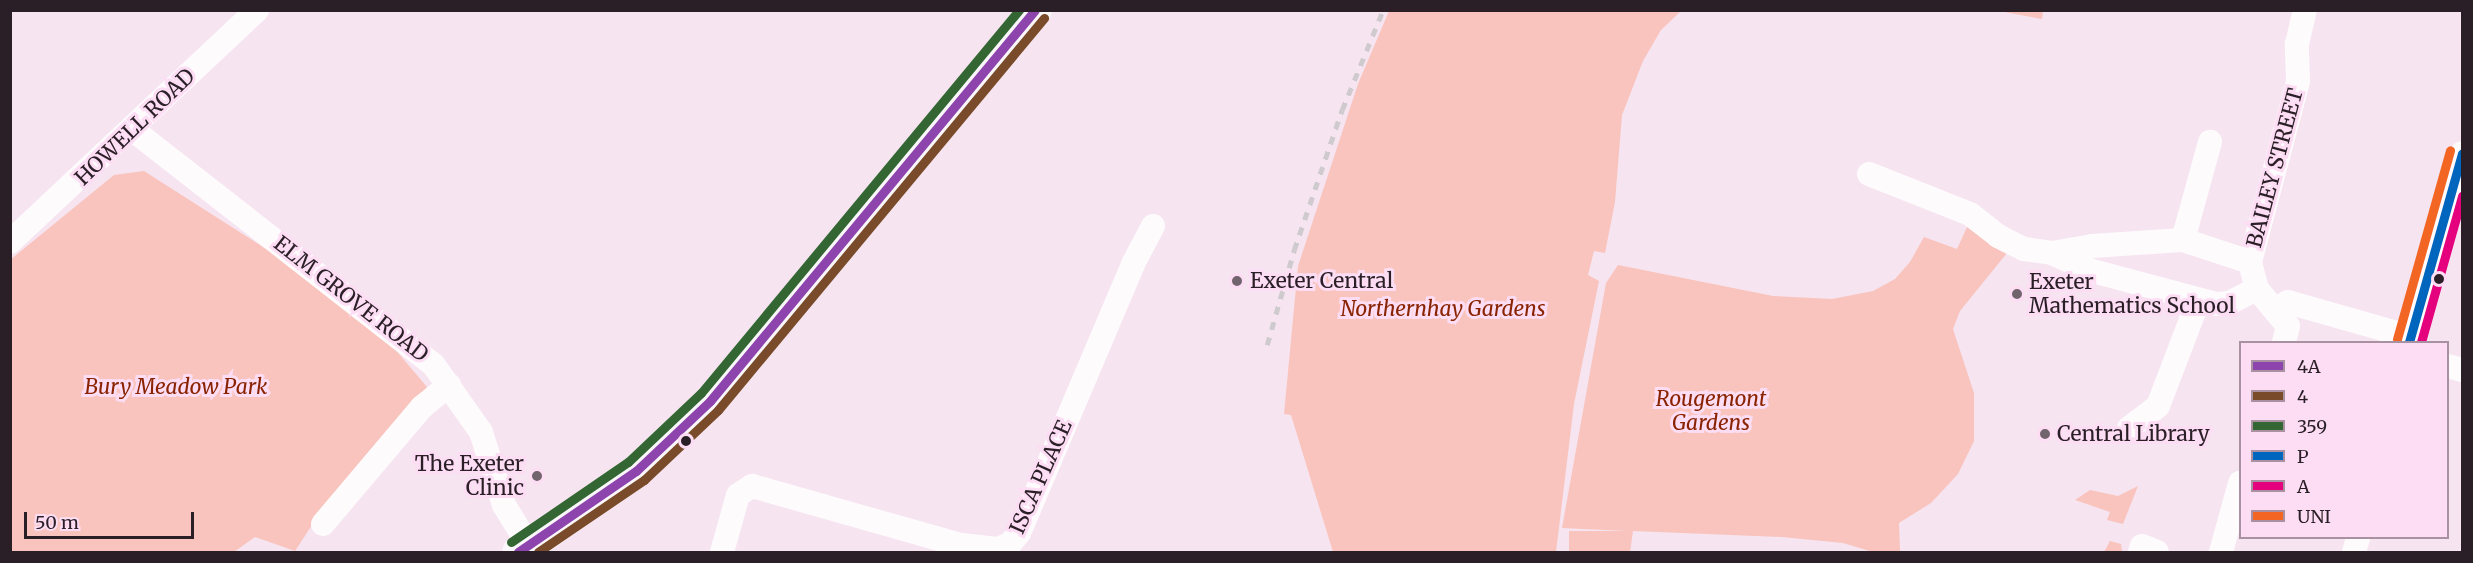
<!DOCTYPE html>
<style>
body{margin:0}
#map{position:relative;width:2473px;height:563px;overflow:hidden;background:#f6e4f0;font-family:Merriweather,serif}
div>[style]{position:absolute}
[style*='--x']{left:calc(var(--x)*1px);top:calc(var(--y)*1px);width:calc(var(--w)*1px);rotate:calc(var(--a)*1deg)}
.green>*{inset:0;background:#f9c4bd}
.street>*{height:24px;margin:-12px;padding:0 12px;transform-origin:12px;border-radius:12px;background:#fefbfd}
.secondary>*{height:33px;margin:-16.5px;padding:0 16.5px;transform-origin:16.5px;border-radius:16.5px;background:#faf7fa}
.rail>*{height:4.5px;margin-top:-2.25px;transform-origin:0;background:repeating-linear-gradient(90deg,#cfcacd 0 8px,transparent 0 16px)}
.bus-1>*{height:9px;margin:-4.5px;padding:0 4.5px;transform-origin:4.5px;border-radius:4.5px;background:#8e44ad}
.bus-2>*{height:9px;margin:-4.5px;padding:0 4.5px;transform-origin:4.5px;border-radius:4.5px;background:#7a4b2a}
.bus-3>*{height:9px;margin:-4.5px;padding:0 4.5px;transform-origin:4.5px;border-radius:4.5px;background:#363}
.bus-4>*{height:9px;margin:-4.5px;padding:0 4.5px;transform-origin:4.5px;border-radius:4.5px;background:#0065bd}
.bus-5>*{height:9px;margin:-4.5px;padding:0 4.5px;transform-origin:4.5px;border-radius:4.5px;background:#e5007d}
.bus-6>*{height:9px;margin:-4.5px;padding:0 4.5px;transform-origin:4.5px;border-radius:4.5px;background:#f26522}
.dots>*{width:16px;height:16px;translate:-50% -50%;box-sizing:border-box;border:3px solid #fdddf4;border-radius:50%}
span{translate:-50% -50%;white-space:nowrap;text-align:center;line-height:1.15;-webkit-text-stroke:6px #fdddf4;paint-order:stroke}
.street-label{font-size:21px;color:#2a1f27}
.poi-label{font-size:21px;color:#2a1f27}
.left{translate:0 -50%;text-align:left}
.right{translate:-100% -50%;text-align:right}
.park-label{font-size:21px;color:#892301;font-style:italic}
.frame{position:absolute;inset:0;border:12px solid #2a1f27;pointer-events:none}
.legend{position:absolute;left:2239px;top:341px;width:210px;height:198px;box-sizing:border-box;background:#fdddf4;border:2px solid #a991a2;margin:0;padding:8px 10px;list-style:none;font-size:18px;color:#2a1f27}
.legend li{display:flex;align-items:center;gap:12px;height:30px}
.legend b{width:30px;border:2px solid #a991a2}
.scale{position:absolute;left:24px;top:512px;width:170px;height:27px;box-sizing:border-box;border:3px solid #2a1f27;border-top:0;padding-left:8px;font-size:18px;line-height:21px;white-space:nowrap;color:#2a1f27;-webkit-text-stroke:4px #fdddf4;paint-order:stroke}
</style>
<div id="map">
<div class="green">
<div style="clip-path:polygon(1389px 11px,1681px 11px,1661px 30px,1643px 61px,1622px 115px,1615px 202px,1605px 253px,1594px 251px,1588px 275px,1599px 281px,1574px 404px,1556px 552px,1333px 552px,1291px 415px,1284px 414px,1298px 266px,1358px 84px)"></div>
<div style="clip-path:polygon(1999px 11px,2043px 11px,2042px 19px)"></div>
<div style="clip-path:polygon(144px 171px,285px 261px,394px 348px,427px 387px,314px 522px,295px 551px,255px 537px,234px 552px,11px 552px,10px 260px,114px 175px)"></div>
<div style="clip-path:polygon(1967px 227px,2007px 253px,1960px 311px,1953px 329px,1974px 393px,1974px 441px,1958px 474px,1931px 503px,1899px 523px,1900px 552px,1873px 552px,1843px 543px,1782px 537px,1633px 531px,1630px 552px,1569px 552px,1569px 531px,1627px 531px,1562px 528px,1606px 283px,1618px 265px,1773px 296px,1832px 299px,1873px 291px,1895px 279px,1910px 262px,1924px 237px,1957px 249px)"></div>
<div style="clip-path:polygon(2138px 486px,2123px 524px,2107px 520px,2110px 512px,2075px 500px,2090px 490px,2118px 496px)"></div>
<div style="clip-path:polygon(2110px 541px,2121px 544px,2122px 552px,2104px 552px)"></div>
</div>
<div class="street">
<div style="--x:133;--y:130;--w:380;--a:38"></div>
<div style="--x:433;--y:364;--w:83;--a:54.8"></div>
<div style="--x:481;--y:432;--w:77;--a:72.5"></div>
<div style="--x:504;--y:505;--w:46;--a:58.4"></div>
<div style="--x:1869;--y:174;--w:109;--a:21.6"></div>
<div style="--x:1970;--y:214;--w:36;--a:38"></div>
<div style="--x:1998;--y:236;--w:29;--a:27"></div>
<div style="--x:2024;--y:249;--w:28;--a:8"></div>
<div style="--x:2052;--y:253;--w:41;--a:24.7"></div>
<div style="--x:2089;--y:270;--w:131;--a:15"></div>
<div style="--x:2216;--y:304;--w:13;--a:-4"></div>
<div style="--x:2229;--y:303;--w:31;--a:-27"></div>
<div style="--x:2183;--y:240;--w:102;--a:-74.6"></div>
<div style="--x:10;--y:242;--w:339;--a:-43.2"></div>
<div style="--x:2052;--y:253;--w:41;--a:-9.9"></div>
<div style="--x:2092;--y:246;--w:91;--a:-3.8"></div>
<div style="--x:2183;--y:240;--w:71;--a:18.2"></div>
<div style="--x:2276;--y:309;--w:14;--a:-30"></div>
<div style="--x:2288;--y:302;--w:128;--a:15.9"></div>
<div style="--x:2284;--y:342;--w:16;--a:-76"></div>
<div style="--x:2288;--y:326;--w:48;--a:-130"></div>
<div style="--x:2257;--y:289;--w:28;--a:-105"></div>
<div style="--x:2250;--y:262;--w:187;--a:-75.1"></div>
<div style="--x:2298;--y:81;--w:37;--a:-92"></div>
<div style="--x:2297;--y:44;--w:35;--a:-77"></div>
<div style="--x:2409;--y:342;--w:196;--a:-74.3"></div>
<div style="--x:2448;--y:366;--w:15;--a:16"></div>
<div style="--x:2129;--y:428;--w:36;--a:-37"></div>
<div style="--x:2158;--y:406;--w:112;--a:-69.1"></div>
<div style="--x:323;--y:524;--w:153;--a:-49.8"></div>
<div style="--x:422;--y:407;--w:35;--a:-39"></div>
<div style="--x:722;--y:552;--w:59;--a:-74.3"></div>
<div style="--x:738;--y:495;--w:17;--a:-33"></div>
<div style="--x:752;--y:486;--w:217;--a:15.8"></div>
<div style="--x:961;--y:545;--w:37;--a:6"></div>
<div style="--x:998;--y:549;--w:13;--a:-23"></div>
<div style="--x:1010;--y:544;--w:14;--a:-51"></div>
<div style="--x:1019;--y:533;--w:292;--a:-67"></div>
<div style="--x:1133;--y:264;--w:43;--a:-62.2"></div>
<div style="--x:2140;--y:552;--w:6;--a:-72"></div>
<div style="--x:2142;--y:546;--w:16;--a:22"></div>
<div style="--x:2221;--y:552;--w:72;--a:-74.6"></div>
<div style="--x:2354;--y:552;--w:15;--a:-74"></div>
</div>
<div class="secondary">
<div style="--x:518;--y:552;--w:143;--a:-34.5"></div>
<div style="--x:636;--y:471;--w:102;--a:-43.4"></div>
<div style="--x:710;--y:401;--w:508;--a:-50.27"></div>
</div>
<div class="rail">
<div style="--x:1267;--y:345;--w:99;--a:-74.1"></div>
<div style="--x:1294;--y:250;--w:148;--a:-71.1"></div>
<div style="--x:1342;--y:110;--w:108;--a:-67.7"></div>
</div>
<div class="bus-1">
<div style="--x:518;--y:552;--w:143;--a:-34.5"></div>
<div style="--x:636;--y:471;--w:102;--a:-43.4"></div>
<div style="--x:710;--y:401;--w:508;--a:-50.27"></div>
</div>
<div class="bus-2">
<div style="--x:538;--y:552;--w:128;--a:-34.2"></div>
<div style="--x:644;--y:480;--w:102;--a:-43.4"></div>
<div style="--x:718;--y:410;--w:510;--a:-50.25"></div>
</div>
<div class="bus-3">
<div style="--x:511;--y:542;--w:142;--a:-34.4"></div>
<div style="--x:628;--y:462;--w:100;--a:-43.4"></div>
<div style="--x:701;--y:393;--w:498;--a:-50.3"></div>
</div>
<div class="bus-4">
<div style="--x:2409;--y:342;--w:196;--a:-74.3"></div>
</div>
<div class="bus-5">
<div style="--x:2421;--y:342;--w:152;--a:-74.3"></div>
</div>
<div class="bus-6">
<div style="--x:2397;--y:339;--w:196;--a:-74.3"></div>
</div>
<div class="dots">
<div style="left:2439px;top:279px;background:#2a1f27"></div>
<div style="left:1237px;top:281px;background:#71646d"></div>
<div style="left:2017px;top:294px;background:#71646d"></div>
<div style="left:2045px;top:434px;background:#71646d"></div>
<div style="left:686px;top:441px;background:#2a1f27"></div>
<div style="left:537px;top:476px;background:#71646d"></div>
</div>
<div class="street-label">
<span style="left:135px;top:127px;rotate:-44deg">HOWELL ROAD</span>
<span style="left:2275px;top:168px;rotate:-75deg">BAILEY STREET</span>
<span style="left:351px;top:299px;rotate:38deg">ELM GROVE ROAD</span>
<span style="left:1041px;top:477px;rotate:-66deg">ISCA PLACE</span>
</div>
<div class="poi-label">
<span class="left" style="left:1250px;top:281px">Exeter Central</span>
<span class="left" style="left:2029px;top:294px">Exeter<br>Mathematics School</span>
<span class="left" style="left:2057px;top:434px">Central Library</span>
<span class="right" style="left:524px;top:476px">The Exeter<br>Clinic</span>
</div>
<div class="park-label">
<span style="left:1443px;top:309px">Northernhay Gardens</span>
<span style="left:176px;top:387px">Bury Meadow Park</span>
<span style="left:1711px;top:411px">Rougemont<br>Gardens</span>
</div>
<div class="frame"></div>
<ul class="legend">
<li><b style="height:8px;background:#8e44ad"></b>4A</li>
<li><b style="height:8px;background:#7a4b2a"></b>4</li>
<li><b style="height:8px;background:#363"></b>359</li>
<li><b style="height:8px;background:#0065bd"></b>P</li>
<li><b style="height:8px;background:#e5007d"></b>A</li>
<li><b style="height:8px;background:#f26522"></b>UNI</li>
</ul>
<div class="scale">50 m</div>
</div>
